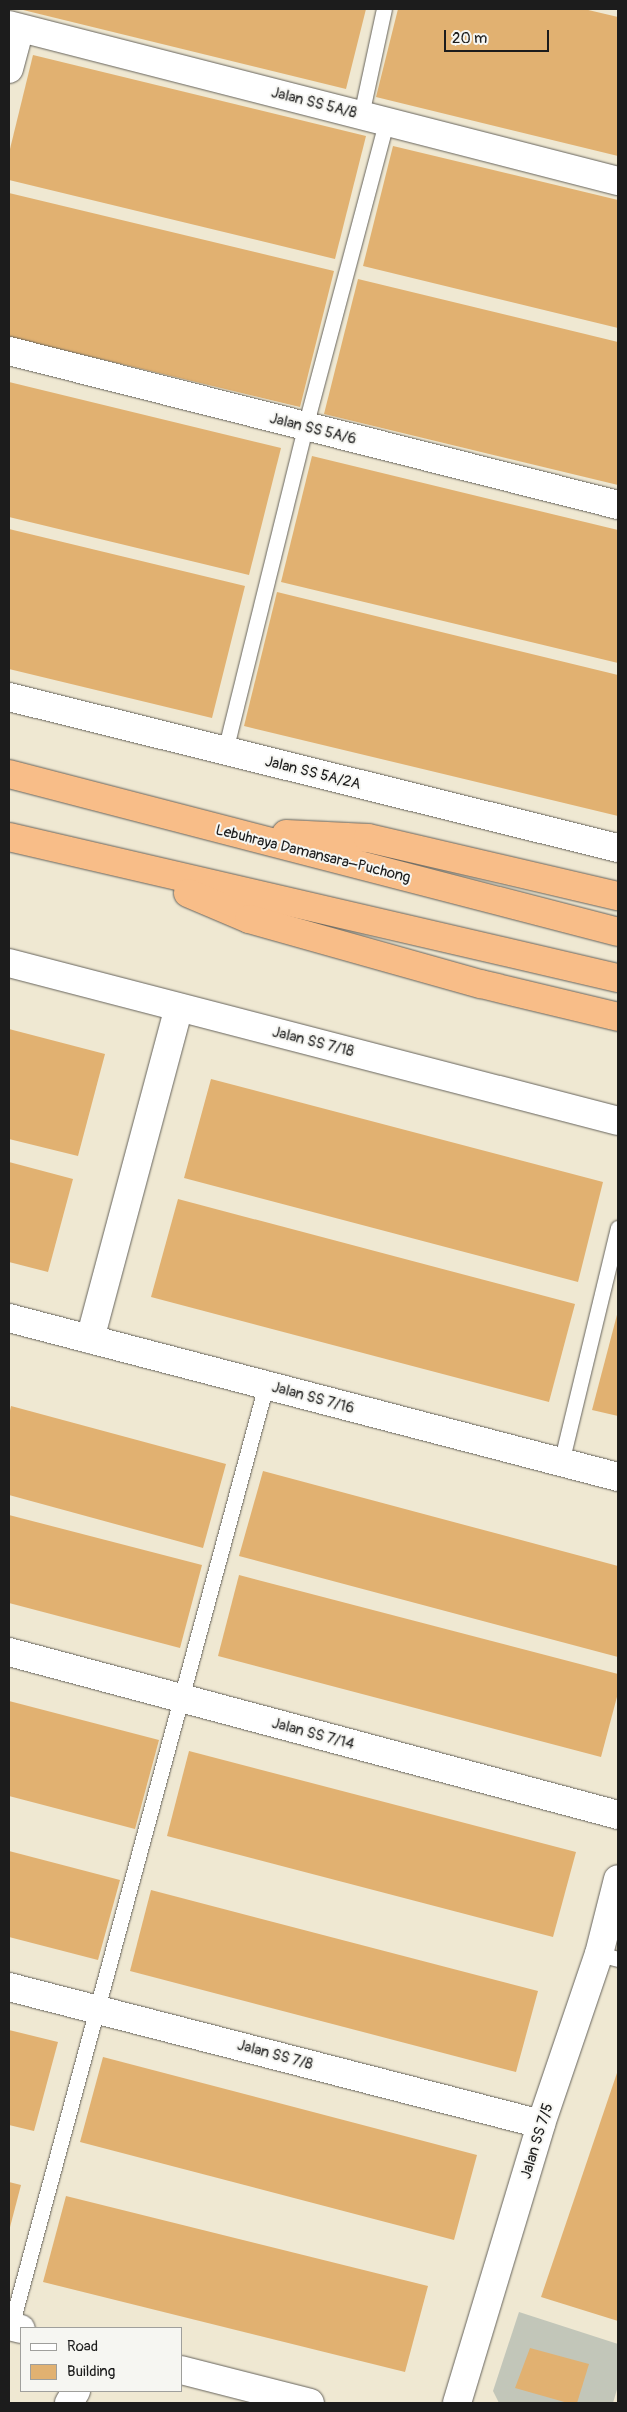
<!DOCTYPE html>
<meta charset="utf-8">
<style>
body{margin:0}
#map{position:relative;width:627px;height:2412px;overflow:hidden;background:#efe8d2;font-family:Pangolin,sans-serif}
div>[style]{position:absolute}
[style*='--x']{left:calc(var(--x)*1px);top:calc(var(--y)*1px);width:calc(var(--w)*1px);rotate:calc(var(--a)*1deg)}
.industrial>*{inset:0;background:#c2c6b9}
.building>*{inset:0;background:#e1b171}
.roads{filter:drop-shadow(0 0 1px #66635c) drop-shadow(0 0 1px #66635c)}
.service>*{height:15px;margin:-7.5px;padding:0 7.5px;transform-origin:7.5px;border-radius:7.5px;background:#fff}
.minor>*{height:28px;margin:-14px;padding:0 14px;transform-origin:14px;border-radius:14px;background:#fff}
.motorway>*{height:28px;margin:-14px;padding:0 14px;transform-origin:14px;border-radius:14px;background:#f8bd88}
span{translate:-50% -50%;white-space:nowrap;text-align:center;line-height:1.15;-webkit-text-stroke:4px #f6f6f2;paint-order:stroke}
.street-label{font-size:15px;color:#1c1c1c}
.frame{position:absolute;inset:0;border:10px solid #1c1c1c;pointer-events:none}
.legend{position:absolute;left:20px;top:2327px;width:162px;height:65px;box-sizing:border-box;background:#f6f6f2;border:1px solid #9f9f9c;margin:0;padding:6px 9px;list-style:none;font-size:15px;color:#1c1c1c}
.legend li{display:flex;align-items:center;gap:10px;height:25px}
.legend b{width:25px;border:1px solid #9f9f9c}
.scale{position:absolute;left:444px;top:30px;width:105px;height:22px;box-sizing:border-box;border:2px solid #1c1c1c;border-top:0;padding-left:6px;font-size:15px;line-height:18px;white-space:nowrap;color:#1c1c1c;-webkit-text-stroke:4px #f6f6f2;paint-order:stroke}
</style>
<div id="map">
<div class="industrial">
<div style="clip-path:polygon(519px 2312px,618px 2344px,618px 2386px,613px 2403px,499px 2403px,493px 2391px)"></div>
</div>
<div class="building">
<div style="clip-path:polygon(19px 9px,366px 9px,346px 89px)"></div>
<div style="clip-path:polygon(398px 9px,584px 9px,618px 17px,618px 156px,376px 97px)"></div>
<div style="clip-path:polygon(33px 55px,366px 136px,335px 259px,9px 180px,9px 153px)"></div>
<div style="clip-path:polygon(393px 146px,618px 200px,618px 328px,363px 266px)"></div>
<div style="clip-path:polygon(9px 193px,334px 271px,300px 407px,9px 337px)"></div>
<div style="clip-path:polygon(358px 279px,618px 342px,618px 485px,324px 414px)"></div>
<div style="clip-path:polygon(9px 382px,281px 448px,249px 575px,9px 517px)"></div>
<div style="clip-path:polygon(312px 456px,618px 530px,618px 663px,281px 582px)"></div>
<div style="clip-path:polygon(9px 529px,245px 586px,212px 718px,9px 669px)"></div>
<div style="clip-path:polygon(277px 592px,618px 675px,618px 816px,244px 726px)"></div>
<div style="clip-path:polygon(9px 1029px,105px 1054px,78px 1156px,9px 1139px)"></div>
<div style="clip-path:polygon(211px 1079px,603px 1182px,578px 1282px,184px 1178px)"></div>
<div style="clip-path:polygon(9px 1162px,73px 1179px,48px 1272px,9px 1262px)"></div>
<div style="clip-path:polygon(178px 1199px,575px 1304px,549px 1402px,151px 1297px)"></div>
<div style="clip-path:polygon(618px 1311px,618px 1416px,592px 1410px)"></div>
<div style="clip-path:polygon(11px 1406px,226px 1464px,203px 1548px,9px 1495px,9px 1415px)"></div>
<div style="clip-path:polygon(263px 1471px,618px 1566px,618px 1657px,239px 1556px)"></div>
<div style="clip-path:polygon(9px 1515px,202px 1565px,180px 1648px,9px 1603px)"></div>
<div style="clip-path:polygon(239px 1575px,618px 1674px,618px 1693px,601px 1757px,218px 1656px)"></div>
<div style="clip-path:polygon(9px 1701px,159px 1740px,135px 1829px,9px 1796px)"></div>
<div style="clip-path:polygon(189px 1751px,576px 1852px,553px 1937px,167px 1836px)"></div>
<div style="clip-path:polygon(9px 1851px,120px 1880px,98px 1960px,9px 1937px)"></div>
<div style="clip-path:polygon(151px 1890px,538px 1991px,516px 2072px,130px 1971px)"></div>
<div style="clip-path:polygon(9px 2030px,58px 2042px,34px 2131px,9px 2125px)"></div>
<div style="clip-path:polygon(103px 2057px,477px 2155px,454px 2240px,80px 2142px)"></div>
<div style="clip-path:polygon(618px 2070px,618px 2321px,541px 2297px)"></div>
<div style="clip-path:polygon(9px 2182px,21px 2185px,9px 2231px)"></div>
<div style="clip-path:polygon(66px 2196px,428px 2286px,405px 2372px,43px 2282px)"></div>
<div style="clip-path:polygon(530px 2348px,589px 2364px,577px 2403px,568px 2403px,515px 2388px)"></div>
</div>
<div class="roads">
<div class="service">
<div style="--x:361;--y:115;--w:108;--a:-77.8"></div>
<div style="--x:225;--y:751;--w:334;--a:-76.1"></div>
<div style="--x:305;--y:427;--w:316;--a:-75.1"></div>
<div style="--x:561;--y:1463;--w:242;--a:-76.4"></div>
<div style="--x:599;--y:1954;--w:20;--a:15"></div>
<div style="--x:11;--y:2326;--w:975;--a:-74.84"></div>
</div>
<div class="minor">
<div style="--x:9;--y:25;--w:629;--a:14.37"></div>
<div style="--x:9;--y:69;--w:42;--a:-75"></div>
<div style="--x:9;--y:351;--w:628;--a:14.19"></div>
<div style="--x:9;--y:697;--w:627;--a:13.93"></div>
<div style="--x:9;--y:963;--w:629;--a:14.54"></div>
<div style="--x:9;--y:1318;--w:629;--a:14.63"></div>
<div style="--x:90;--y:1339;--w:343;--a:-75"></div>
<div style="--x:9;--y:1652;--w:630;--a:14.98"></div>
<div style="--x:9;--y:1987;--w:549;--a:14.44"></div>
<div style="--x:9;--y:2326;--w:12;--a:14"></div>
<div style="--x:181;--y:2370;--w:133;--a:14.3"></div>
<div style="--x:69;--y:2403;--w:14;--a:-60"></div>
<div style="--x:457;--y:2403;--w:291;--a:-73.2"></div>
<div style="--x:541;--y:2124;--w:180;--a:-71.2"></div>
<div style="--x:599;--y:1954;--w:77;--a:-75.8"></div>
</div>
<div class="motorway">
<div style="--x:9;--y:774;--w:629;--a:14.54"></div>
<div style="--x:286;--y:834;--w:82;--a:2.8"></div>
<div style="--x:368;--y:838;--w:257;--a:13.1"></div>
<div style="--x:9;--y:837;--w:625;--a:13.04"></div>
<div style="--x:188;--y:893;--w:66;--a:23.1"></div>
<div style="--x:249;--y:919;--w:241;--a:15.7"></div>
<div style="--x:481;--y:984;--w:141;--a:13.5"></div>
</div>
</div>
<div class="street-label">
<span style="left:314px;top:103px;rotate:14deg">Jalan SS 5A/8</span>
<span style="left:313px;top:429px;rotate:14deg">Jalan SS 5A/6</span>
<span style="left:313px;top:773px;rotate:14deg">Jalan SS 5A/2A</span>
<span style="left:313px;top:854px;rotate:14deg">Lebuhraya Damansara–Puchong</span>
<span style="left:313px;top:1042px;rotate:14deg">Jalan SS 7/18</span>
<span style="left:313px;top:1398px;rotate:15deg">Jalan SS 7/16</span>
<span style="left:313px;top:1734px;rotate:15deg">Jalan SS 7/14</span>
<span style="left:275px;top:2055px;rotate:15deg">Jalan SS 7/8</span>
<span style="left:537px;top:2141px;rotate:-73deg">Jalan SS 7/5</span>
</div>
<div class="frame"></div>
<ul class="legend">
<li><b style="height:6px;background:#fff"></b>Road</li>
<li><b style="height:14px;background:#e1b171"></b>Building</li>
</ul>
<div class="scale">20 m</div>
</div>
